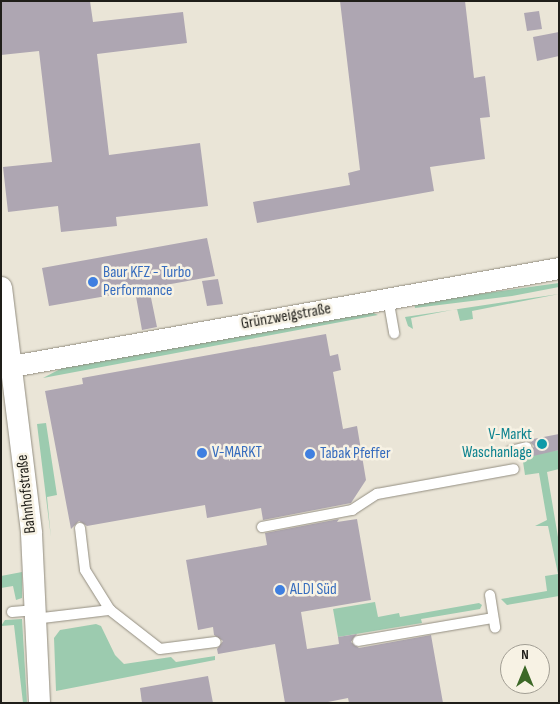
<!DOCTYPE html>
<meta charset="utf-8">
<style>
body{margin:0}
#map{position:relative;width:560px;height:704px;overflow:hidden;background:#eae5d7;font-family:"Sofia Sans Condensed",sans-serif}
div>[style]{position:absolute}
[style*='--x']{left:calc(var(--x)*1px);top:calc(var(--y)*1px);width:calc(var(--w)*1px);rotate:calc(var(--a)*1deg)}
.green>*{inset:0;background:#9ccbaf}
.building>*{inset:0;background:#aea6b2}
.roads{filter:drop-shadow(0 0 1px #938e81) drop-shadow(0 0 1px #938e81)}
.service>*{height:10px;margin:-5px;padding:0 5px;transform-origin:5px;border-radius:5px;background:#fff}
.minor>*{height:21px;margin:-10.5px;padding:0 10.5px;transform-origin:10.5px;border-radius:10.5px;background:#fff}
.dots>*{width:14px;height:14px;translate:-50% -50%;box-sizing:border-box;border:2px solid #f7f2e4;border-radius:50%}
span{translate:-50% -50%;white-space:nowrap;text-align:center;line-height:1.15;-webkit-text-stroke:5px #f7f2e4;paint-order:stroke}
.shop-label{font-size:16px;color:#366cbe}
.left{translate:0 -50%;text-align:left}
.street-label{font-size:16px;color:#1f1e19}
.culture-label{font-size:16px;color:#0d838f}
.right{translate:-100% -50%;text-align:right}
.frame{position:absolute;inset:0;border:2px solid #1f1e19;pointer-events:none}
.north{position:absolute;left:500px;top:644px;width:50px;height:50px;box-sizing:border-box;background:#f7f2e4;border:1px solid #a19d93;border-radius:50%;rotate:0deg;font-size:14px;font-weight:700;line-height:20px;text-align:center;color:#1f1e19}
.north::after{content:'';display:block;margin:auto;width:18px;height:22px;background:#3c6827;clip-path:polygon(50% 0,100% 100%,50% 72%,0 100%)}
</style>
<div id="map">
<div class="green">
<div style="clip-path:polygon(559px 283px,559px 287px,512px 296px,415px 308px,414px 303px)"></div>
<div style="clip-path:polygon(559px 294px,472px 311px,473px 319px,460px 321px,457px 309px,411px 318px,413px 329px,408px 326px,405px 317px)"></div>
<div style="clip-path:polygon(369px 311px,378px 315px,43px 378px,66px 366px)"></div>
<div style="clip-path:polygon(46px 423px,57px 495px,47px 497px,51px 538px,37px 424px)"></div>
<div style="clip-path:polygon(559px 450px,559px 469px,547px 472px,559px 543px,559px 596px,507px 605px,501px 599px,547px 591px,545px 576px,558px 574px,548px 526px,535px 526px,547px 520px,539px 473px,525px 475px,522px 455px)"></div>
<div style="clip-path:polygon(22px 572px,22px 598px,16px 600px,13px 586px,1px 588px,1px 576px)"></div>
<div style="clip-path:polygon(375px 602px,378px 617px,399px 613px,400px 617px,479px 603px,482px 605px,480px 609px,421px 619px,422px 623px,338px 637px,333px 609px)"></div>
<div style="clip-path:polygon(22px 619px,27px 703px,23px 703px,14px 625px,1px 626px,5px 620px)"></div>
<div style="clip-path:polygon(96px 624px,101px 626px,115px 655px,124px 664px,171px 657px,176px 662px,215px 656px,215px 660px,56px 691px,54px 638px,60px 630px)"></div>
</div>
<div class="building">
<div style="clip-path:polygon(1px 1px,90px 1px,93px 22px,183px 12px,187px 43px,97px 54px,109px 155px,200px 143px,208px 206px,116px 217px,117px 226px,61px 232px,58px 206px,8px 212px,3px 167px,52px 162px,39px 51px,1px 55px)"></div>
<div style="clip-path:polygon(340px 1px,465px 1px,474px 78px,485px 76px,490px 117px,480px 118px,485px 159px,430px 167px,434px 191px,257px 223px,253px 202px,350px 185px,348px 173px,360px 170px)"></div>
<div style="clip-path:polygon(539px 11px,542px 29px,527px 31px,524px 13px)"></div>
<div style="clip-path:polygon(559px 32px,559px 56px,537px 61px,533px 37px)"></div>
<div style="clip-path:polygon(207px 238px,215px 276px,149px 288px,157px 327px,142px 330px,135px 291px,49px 306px,42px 268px)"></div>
<div style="clip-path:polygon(218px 279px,223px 304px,207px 306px,202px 281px)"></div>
<div style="clip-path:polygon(326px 334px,330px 356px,338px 354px,341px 370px,333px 372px,343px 429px,357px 426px,366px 480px,351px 503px,263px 520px,261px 508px,207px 518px,205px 505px,87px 526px,79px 521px,71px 529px,45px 391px,83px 384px,82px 378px)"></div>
<div style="clip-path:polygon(559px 434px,559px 450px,529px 457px,534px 446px,528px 440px)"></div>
<div style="clip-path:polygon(339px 519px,337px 522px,357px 519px,371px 600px,301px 612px,307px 649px,339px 644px,338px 637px,357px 634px,351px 642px,359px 648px,431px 635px,443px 703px,349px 703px,348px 698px,323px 703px,285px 703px,275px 644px,218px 654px,217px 649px,223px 641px,214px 635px,213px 627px,198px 630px,186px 560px,267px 545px,265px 533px)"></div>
<div style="clip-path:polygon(208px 676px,213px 703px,142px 703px,140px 688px)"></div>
</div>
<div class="roads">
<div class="service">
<div style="--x:388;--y:298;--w:36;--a:80"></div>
<div style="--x:510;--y:451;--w:17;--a:-13"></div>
<div style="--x:262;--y:527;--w:92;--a:-10.7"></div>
<div style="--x:352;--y:510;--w:30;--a:-33"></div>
<div style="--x:377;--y:494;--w:139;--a:-10.3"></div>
<div style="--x:80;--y:528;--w:42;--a:83.2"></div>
<div style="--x:85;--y:570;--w:47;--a:58"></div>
<div style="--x:110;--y:610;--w:63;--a:38"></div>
<div style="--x:160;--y:649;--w:56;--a:-7.1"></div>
<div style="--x:490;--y:595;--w:33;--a:81"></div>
<div style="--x:12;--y:612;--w:21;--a:-5"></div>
<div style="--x:34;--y:619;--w:77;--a:-6.8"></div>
<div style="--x:358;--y:641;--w:137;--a:-9.7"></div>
</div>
<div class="minor">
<div style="--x:1;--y:287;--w:248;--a:83"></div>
<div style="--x:31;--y:533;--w:170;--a:87.3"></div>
<div style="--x:12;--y:366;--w:556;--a:-10.16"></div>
</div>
</div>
<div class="dots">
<div style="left:93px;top:282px;background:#3f7fe0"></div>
<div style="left:542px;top:444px;background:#0f9aa8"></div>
<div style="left:202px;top:453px;background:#3f7fe0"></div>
<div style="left:310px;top:454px;background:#3f7fe0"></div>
<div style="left:280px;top:590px;background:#3f7fe0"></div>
</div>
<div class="shop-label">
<span class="left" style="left:103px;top:282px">Baur KFZ - Turbo<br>Performance</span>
<span class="left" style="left:212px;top:453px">V-MARKT</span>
<span class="left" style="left:320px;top:454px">Tabak Pfeffer</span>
<span class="left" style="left:290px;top:590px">ALDI Süd</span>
</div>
<div class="street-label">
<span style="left:286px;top:317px;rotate:-10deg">Grünzweigstraße</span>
<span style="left:27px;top:494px;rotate:-96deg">Bahnhofstraße</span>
</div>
<div class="culture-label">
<span class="right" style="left:532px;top:444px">V-Markt<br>Waschanlage</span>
</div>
<div class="frame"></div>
<div class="north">N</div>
</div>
